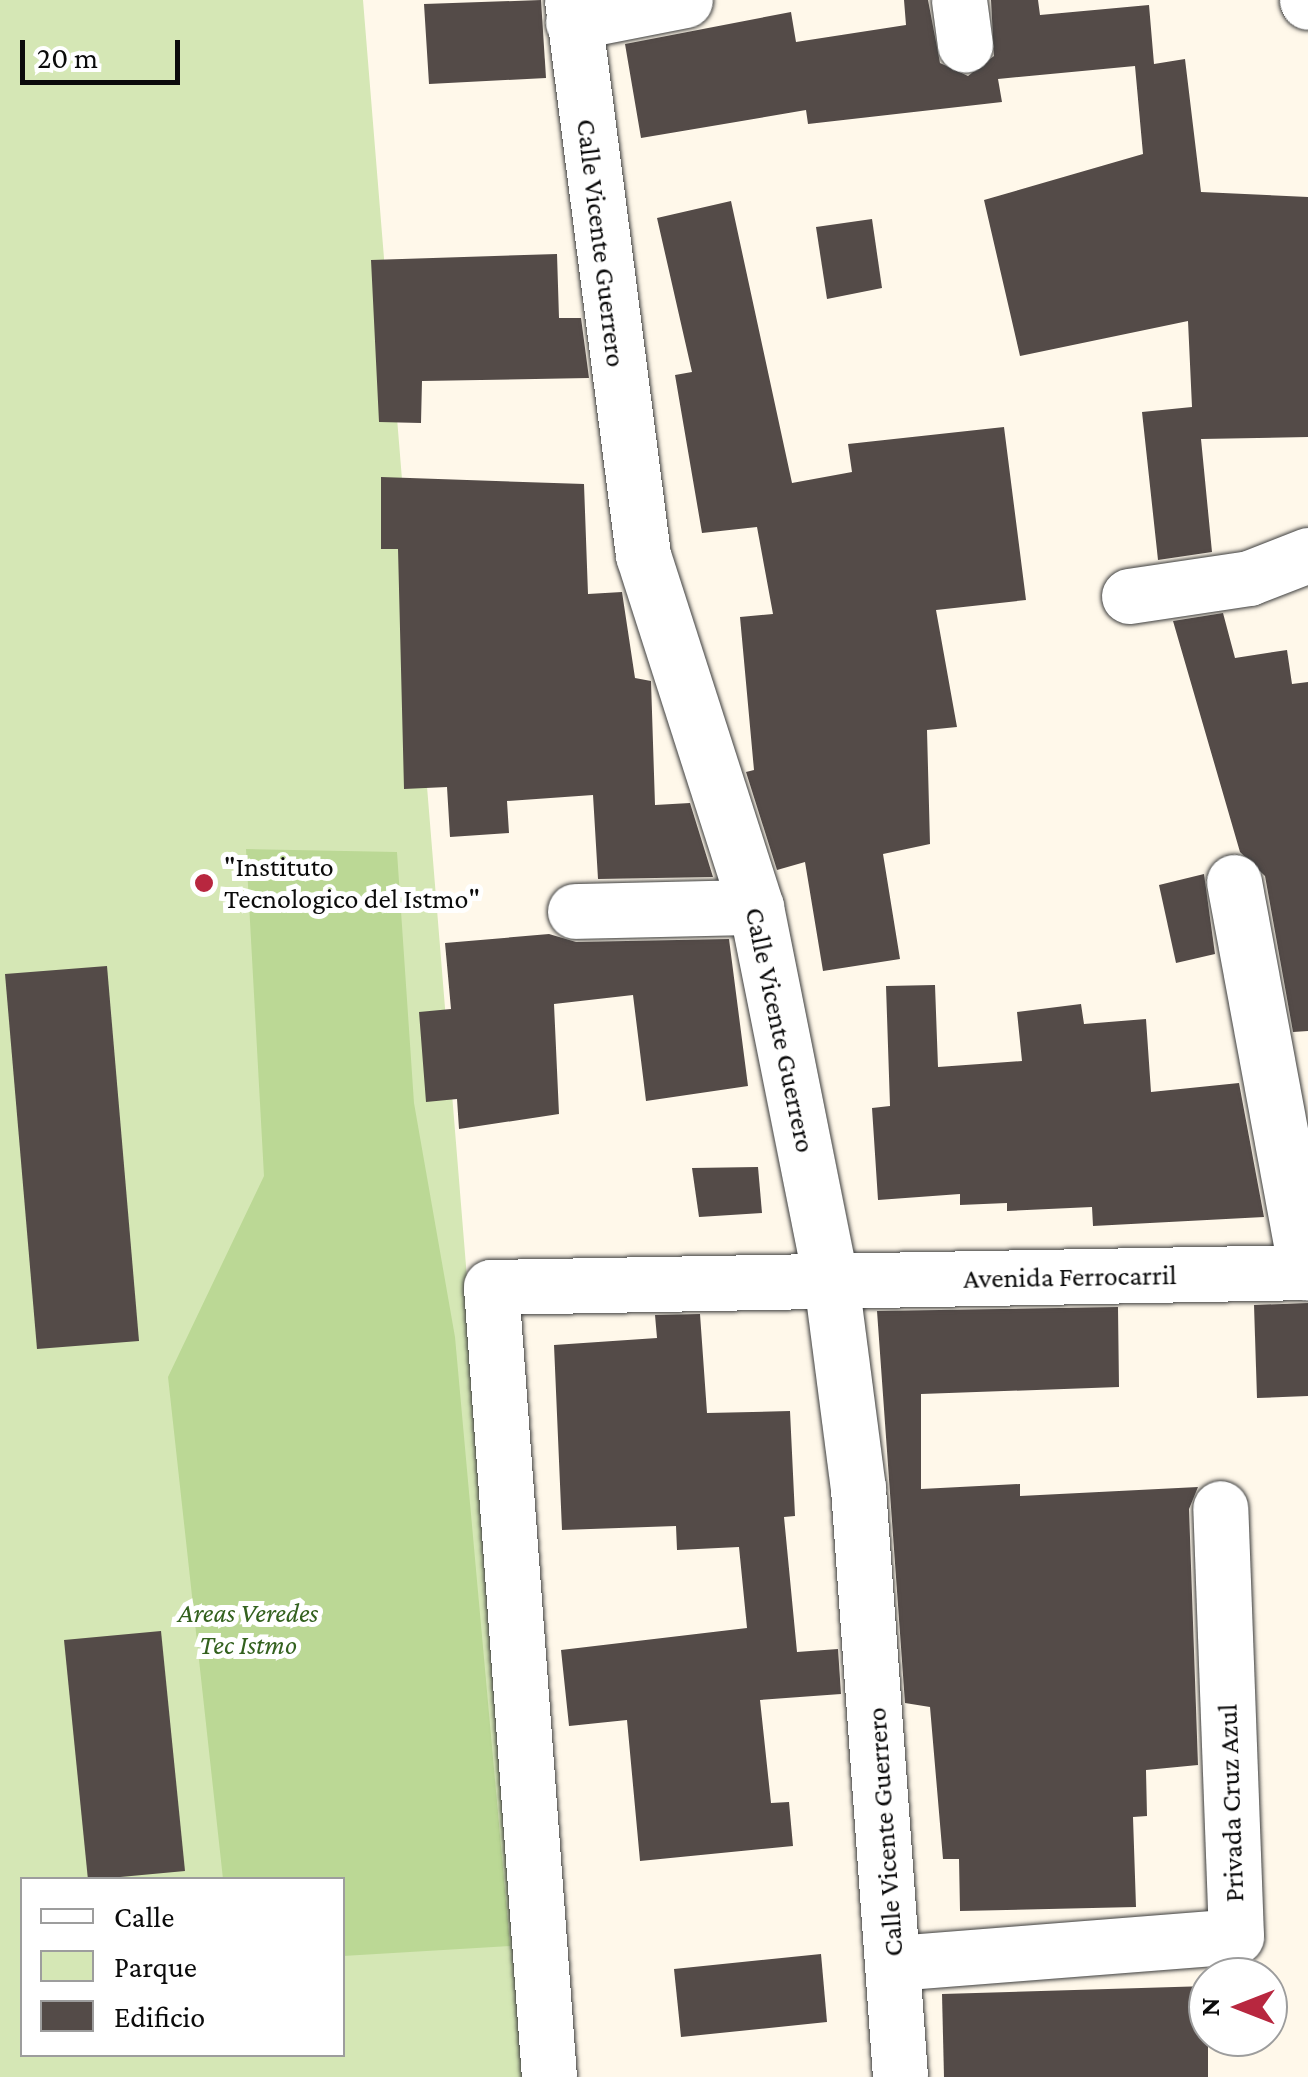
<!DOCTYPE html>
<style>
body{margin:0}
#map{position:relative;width:1308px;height:2077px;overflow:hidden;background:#fff8ea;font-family:"Crimson Pro",serif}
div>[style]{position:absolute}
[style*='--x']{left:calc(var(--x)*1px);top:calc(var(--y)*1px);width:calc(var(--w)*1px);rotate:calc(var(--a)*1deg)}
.green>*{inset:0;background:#d5e7b5}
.forest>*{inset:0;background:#bbd895}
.building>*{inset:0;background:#544b48}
.roads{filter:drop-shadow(0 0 2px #3e3e3e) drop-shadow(0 0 2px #3e3e3e)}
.minor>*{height:55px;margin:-27.5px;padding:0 27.5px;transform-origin:27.5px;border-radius:27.5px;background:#fff}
.dots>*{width:28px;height:28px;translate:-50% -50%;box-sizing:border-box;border:5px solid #fff;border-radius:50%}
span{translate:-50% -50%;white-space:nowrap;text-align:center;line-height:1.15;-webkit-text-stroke:10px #fff;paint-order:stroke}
.street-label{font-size:28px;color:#0b0b0b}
.poi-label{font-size:28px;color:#0b0b0b}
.left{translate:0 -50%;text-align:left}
.park-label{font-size:28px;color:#33611e;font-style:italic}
.legend{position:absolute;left:20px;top:1877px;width:325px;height:180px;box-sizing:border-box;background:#fff;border:2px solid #9d9d9d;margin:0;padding:12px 18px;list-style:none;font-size:30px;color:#0b0b0b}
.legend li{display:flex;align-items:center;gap:20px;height:50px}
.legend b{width:50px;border:2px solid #9d9d9d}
.north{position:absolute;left:1188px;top:1957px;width:100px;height:100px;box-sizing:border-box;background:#fff;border:2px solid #9d9d9d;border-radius:50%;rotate:270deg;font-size:28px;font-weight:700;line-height:40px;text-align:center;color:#0b0b0b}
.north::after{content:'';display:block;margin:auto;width:35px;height:45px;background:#b8273f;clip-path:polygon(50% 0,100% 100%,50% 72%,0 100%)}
.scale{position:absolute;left:20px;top:40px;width:160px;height:45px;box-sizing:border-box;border:5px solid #0b0b0b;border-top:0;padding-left:12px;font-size:30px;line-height:35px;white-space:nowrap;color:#0b0b0b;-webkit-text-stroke:8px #fff;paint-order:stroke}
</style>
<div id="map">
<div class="green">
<div style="clip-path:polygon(evenodd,0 0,363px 0,532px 2077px,0 2077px,0 0,22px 1880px,342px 1880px,342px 2054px,22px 2054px,22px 1880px)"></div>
</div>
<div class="forest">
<div style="clip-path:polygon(246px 849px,397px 852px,414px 1103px,455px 1337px,510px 1946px,343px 1956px,342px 1880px,223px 1879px,168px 1377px,264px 1176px)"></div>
</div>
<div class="building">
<div style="clip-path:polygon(541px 0,546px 78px,429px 84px,424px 4px)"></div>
<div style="clip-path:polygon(904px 0,928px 0,940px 63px,968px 76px,994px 56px,991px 0,1038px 0,1040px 15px,1149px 5px,1154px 64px,1185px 59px,1201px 192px,1308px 197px,1308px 437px,1201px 439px,1212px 552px,1158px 560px,1142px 412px,1192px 407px,1188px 321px,1020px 356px,984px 200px,1143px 154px,1135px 66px,998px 79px,1002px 102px,808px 124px,806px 110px,641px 138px,625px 44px,791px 12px,796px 42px,906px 25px)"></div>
<div style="clip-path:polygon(731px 201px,792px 483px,852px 472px,848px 444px,1004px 427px,1026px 600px,936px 610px,957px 727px,927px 730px,930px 844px,883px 854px,900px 959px,823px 971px,805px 862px,777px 870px,746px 772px,754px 770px,740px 617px,773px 614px,757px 527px,702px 533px,675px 375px,692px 372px,657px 218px)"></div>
<div style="clip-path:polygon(872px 219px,882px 288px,827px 299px,816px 227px)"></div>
<div style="clip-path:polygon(557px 254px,559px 318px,581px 318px,589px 378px,422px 381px,421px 423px,379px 422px,371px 260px)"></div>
<div style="clip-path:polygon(381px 477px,584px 484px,588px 594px,622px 592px,635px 678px,651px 681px,655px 805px,690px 803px,713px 877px,598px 879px,593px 795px,507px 801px,509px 833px,450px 837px,447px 787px,404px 789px,398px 549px,381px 549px)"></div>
<div style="clip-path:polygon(1223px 613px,1235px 658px,1287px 650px,1292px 684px,1308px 682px,1308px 1031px,1293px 1032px,1265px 876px,1240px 852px,1173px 621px)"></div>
<div style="clip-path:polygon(1204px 874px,1215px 954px,1176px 963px,1159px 885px)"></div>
<div style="clip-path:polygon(549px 934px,576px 942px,729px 939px,748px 1086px,646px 1101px,633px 995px,554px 1004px,559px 1114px,459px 1129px,457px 1099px,426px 1102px,419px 1012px,451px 1009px,445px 943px)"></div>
<div style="clip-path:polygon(107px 966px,139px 1341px,37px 1349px,5px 974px)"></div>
<div style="clip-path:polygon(935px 985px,938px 1067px,1022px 1061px,1017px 1012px,1081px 1004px,1084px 1024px,1146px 1019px,1151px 1092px,1239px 1083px,1264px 1217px,1093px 1226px,1092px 1207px,1007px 1211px,1007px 1203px,960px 1205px,960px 1194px,878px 1200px,872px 1108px,890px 1106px,886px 986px)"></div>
<div style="clip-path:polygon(758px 1167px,762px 1213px,699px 1217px,692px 1168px)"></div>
<div style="clip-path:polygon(1308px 1303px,1308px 1396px,1257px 1398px,1254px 1305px)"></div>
<div style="clip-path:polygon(1118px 1307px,1119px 1387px,921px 1394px,921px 1489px,1020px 1484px,1020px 1496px,1198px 1487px,1189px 1509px,1198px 1765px,1146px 1770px,1147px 1816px,1133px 1817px,1136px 1907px,960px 1911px,959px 1859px,943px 1859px,930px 1707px,905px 1703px,877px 1311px)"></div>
<div style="clip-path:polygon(700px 1314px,707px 1413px,790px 1411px,795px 1516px,784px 1517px,797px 1652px,838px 1649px,841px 1694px,760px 1700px,771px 1803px,789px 1802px,793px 1846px,640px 1861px,627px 1720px,569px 1726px,561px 1650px,747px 1628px,739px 1547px,677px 1550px,676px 1526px,562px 1530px,554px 1345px,657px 1338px,655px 1315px)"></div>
<div style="clip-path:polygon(161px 1631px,185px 1871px,88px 1880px,64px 1640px)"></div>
<div style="clip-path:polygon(821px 1954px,827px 2022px,681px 2037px,674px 1969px)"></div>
<div style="clip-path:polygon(1208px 1986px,1208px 2077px,944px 2077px,942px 1994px)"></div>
</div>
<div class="roads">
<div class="minor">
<div style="--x:572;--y:0;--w:560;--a:82.71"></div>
<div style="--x:643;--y:555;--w:370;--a:72.2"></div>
<div style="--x:756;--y:907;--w:381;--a:78.7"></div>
<div style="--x:831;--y:1281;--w:209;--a:82.6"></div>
<div style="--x:858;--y:1488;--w:590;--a:85.92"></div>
<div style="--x:959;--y:0;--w:45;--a:82.4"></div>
<div style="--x:1307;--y:0;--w:2;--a:63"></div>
<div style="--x:573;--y:22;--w:114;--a:-11.1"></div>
<div style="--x:1129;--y:596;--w:121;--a:-8.5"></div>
<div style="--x:1249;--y:578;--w:63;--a:-21.3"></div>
<div style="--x:1234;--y:882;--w:397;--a:79.5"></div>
<div style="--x:575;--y:911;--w:181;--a:-1.3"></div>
<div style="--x:895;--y:1963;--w:342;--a:-4.5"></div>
<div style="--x:1236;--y:1936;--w:428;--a:-92.1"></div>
<div style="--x:549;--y:2077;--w:792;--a:-94.2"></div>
<div style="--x:491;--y:1287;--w:817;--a:-1.05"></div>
</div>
</div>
<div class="dots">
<div style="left:204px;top:883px;background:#b8273f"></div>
</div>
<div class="street-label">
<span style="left:601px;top:243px;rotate:83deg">Calle Vicente Guerrero</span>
<span style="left:780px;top:1030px;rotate:78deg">Calle Vicente Guerrero</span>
<span style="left:1070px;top:1277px;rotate:-1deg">Avenida Ferrocarril</span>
<span style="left:1231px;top:1803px;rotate:-92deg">Privada Cruz Azul</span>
<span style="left:885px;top:1832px;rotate:-94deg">Calle Vicente Guerrero</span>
</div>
<div class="poi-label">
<span class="left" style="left:224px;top:883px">"Instituto<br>Tecnologico del Istmo"</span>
</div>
<div class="park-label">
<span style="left:248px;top:1629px">Areas Veredes<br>Tec Istmo</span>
</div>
<ul class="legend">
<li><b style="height:12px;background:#fff"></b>Calle</li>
<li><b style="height:28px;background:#d5e7b5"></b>Parque</li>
<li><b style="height:28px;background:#544b48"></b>Edificio</li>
</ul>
<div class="north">N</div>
<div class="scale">20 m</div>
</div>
